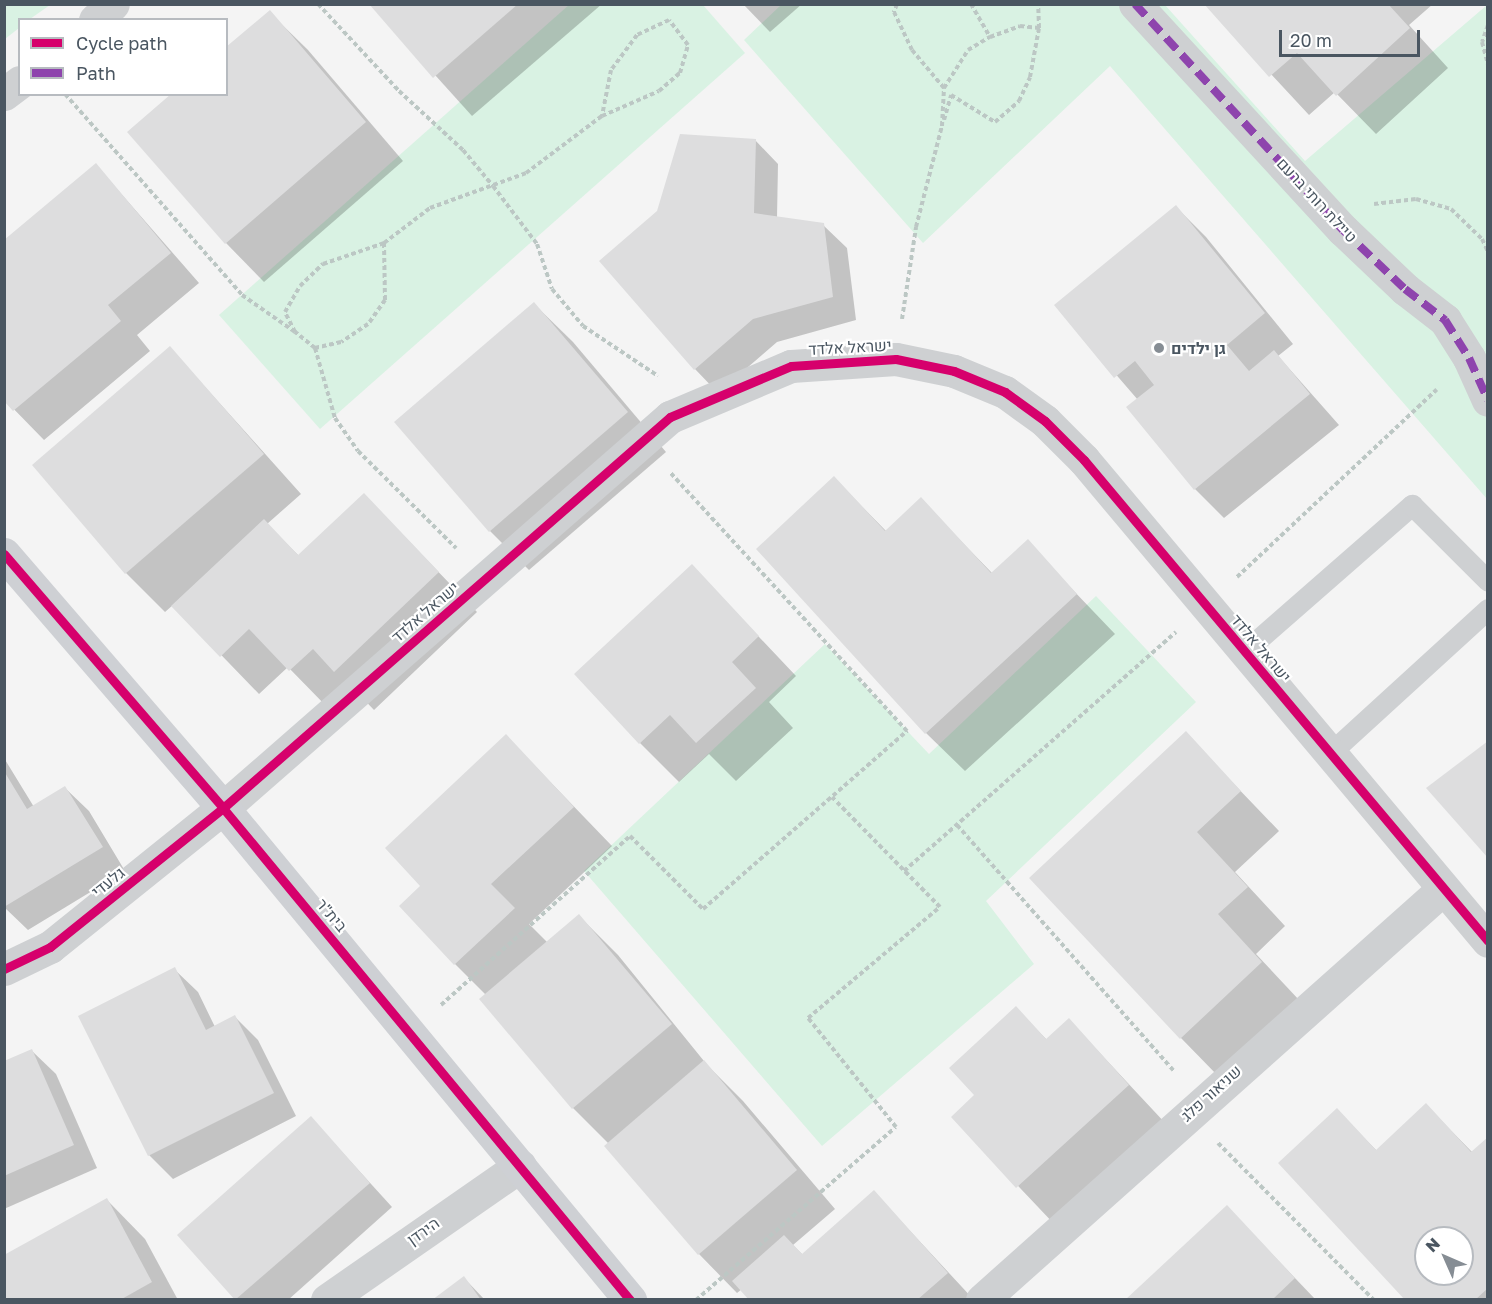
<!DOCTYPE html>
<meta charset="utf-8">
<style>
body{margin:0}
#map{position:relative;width:1492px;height:1304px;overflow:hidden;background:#f4f4f4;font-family:"Golos Text",Heebo,sans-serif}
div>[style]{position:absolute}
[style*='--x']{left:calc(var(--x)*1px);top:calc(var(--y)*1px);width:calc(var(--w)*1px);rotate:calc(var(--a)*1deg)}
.green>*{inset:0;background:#d9f2e3}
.shadow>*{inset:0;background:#0003}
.building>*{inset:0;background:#ddddde}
.path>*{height:4px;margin-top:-2px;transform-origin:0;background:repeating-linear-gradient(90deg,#bcc7c4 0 4.5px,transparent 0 7.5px)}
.lane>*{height:21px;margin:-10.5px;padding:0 10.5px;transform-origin:10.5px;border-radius:10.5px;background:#ced0d2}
.street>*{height:33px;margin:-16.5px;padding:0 16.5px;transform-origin:16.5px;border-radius:16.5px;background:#ced0d2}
.secondary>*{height:33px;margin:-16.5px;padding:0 16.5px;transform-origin:16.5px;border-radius:16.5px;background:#ced0d4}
.quiet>*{height:8px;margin-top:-4px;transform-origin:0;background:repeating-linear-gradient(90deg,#8e44ad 0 15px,transparent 0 23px)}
.cycleway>*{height:9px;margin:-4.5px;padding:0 4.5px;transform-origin:4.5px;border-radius:4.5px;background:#d6006c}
.dots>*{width:16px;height:16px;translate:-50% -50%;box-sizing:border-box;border:3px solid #fff;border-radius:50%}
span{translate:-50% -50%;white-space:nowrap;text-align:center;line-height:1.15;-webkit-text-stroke:4.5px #fff;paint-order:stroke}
.street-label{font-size:16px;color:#4a5661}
.poi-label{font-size:16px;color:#4a5661;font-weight:700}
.left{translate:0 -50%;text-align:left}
.frame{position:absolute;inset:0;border:6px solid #4a5661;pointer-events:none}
.legend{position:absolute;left:18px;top:18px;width:210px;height:78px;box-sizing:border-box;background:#fff;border:2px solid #b7bbc0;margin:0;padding:8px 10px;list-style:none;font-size:18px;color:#4a5661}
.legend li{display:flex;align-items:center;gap:12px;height:30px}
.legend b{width:30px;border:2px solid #b7bbc0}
.north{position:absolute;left:1414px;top:1226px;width:60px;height:60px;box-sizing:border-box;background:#fff;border:2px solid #b7bbc0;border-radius:50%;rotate:315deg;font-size:16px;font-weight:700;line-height:24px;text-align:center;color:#4a5661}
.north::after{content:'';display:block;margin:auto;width:21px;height:27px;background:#868d94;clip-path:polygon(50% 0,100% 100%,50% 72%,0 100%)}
.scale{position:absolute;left:1279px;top:30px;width:141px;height:27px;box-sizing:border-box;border:3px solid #4a5661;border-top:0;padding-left:8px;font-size:18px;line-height:21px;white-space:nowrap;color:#4a5661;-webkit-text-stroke:4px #fff;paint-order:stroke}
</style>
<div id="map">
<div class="green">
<div style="clip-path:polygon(5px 4px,50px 4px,50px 5px,30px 19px,20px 20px,19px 28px,5px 39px)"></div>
<div style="clip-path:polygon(570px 4px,703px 5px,745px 53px,320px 429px,219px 315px)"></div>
<div style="clip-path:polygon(781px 5px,1165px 5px,1305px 161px,1487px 5px,1487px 499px,1110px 66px,923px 243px,744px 40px)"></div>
<div style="clip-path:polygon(1096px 596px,1196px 702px,986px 901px,1034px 964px,822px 1146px,584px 871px,825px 644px,929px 754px)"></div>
</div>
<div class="shadow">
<div style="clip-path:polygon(371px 4px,602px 4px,472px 116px)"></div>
<div style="clip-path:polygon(743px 4px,802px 4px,770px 32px)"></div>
<div style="clip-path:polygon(1206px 4px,1433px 4px,1409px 25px,1448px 68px,1376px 134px,1335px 92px,1309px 115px)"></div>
<div style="clip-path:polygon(269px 12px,308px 50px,403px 161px,264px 282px,226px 243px,226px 94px)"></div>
<div style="clip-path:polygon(755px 140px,778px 164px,777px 218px,823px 225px,847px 248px,856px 320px,777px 342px,718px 393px,695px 369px)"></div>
<div style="clip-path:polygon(96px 165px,199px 283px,137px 335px,150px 351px,44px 440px,4px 399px)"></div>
<div style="clip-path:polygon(1176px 207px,1206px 237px,1293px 344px,1278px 356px,1339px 425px,1224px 518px,1195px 489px,1138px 400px,1056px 305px)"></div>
<div style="clip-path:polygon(534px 304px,573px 342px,666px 452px,529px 570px,490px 531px)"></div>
<div style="clip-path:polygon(170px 348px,301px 494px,267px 524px,299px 556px,402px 534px,477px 612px,374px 710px,352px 687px,329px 709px,288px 667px,259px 694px,173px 605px,165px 612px,126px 573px,34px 465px)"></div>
<div style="clip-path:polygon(834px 478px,887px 532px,921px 500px,992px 573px,1027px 542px,1115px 634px,965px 771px,926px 733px)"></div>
<div style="clip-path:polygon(692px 566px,796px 676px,769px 702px,793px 728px,736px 781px,709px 754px,679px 782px,640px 743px)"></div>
<div style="clip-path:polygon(1185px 733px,1279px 831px,1235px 872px,1285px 926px,1256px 954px,1300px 1001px,1219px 1077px,1181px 1038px)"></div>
<div style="clip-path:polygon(506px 736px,612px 846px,529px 924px,548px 943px,579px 916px,618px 955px,708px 1066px,743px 1101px,835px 1209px,793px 1245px,803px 1255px,874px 1192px,974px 1300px,751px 1300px,742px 1289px,737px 1293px,699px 1254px,609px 1144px,573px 1108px,481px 1000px,486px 995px,455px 964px,423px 886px)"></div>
<div style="clip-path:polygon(4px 758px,34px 807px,65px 788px,89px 811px,125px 871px,28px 930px,4px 907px)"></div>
<div style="clip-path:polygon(174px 969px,198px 992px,215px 1027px,235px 1017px,258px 1040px,296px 1116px,173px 1179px,149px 1155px,80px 1017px)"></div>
<div style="clip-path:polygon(1016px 1008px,1047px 1040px,1069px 1020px,1167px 1125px,1056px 1226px,953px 1117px,976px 1096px)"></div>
<div style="clip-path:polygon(32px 1051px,56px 1074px,97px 1168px,4px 1209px,4px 1063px)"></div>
<div style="clip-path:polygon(evenodd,1426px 1105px,1473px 1153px,1488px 1139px,1488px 1300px,1407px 1300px,1337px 1110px,1377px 1151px,1426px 1105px,1426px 1238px,1462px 1238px,1462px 1274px,1426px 1274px,1426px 1238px)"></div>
<div style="clip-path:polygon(311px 1118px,392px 1207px,288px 1300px,237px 1300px,179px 1235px)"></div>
<div style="clip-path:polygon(107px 1200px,145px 1239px,178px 1300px,4px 1300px)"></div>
<div style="clip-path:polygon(1227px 1207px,1316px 1300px,1128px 1300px)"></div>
<div style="clip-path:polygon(464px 1278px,485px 1300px,435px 1300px)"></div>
</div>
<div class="building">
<div style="clip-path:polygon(369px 4px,518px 4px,433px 78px)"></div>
<div style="clip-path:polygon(1204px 4px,1388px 4px,1410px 28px,1336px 96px,1297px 53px,1269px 77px)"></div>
<div style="clip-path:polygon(270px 10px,366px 122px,225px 244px,127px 132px,171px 94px,226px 94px,226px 47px)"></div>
<div style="clip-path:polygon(680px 134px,756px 139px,754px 213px,824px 223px,833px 297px,753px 319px,694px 370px,599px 261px,657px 211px)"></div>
<div style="clip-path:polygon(96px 163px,171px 253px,108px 305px,121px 321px,13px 411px,4px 401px,4px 240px)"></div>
<div style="clip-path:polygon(1176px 205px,1265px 313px,1227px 345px,1249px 371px,1274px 350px,1310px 394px,1194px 490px,1126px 407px,1154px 385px,1135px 361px,1114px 378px,1054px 305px)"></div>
<div style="clip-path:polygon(534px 302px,628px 412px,489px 532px,394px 422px)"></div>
<div style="clip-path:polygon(170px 346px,264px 454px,125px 574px,32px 465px)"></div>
<div style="clip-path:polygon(834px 476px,885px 531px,921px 497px,991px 573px,1028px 539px,1077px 594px,925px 734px,756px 549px)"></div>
<div style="clip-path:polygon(364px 493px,439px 572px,334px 672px,313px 649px,289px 671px,249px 629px,220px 657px,171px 606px,264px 519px,298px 555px)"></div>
<div style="clip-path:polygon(692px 564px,759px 636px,732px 662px,756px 688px,696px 743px,670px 715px,639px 744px,574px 674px)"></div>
<div style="clip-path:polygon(1186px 731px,1241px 791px,1197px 832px,1248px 887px,1218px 914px,1262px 962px,1180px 1039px,1029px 878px)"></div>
<div style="clip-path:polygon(506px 734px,574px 807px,491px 884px,515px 908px,454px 965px,399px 906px,420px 886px,385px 848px)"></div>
<div style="clip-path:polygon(1488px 741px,1488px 858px,1426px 788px)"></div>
<div style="clip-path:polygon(4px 771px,27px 809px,65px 786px,103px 847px,4px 907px)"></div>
<div style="clip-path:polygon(579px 914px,672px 1024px,572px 1109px,479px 999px)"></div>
<div style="clip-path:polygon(175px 967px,206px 1030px,235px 1015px,274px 1093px,148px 1156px,78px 1016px)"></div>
<div style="clip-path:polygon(1016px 1006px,1046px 1039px,1069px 1018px,1129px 1085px,1016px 1188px,951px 1117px,974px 1095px,949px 1068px)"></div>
<div style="clip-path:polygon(32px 1049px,74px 1145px,4px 1176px,4px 1061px)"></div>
<div style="clip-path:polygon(704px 1060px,797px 1170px,698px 1255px,604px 1146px)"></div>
<div style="clip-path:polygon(evenodd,1426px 1103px,1471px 1152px,1488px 1137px,1488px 1288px,1475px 1300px,1405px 1300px,1278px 1163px,1337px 1108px,1376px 1150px,1426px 1103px,1426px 1238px,1462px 1238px,1462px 1274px,1426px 1274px,1426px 1238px)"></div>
<div style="clip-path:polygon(311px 1116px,370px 1183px,235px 1300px,177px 1235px)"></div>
<div style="clip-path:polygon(874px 1190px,948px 1273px,917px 1300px,749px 1300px,732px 1281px,784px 1235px,802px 1254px)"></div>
<div style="clip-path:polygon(107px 1198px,152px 1282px,120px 1300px,4px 1300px,4px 1255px)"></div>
<div style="clip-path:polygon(1227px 1205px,1295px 1278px,1272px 1300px,1125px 1300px)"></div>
<div style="clip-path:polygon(464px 1276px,481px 1300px,432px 1300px)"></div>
</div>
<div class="path">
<div style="--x:318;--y:4;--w:119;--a:47"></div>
<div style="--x:399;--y:91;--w:87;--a:42.7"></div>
<div style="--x:463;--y:150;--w:47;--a:50.2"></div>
<div style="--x:493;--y:186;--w:73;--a:52.8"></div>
<div style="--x:537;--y:244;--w:47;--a:71.6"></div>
<div style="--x:552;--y:289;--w:48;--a:50"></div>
<div style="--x:583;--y:326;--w:90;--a:33.7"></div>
<div style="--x:897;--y:4;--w:9;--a:111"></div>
<div style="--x:894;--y:12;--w:42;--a:64.7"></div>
<div style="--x:912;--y:50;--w:50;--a:49.9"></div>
<div style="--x:971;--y:4;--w:38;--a:60"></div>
<div style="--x:1488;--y:25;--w:18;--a:109"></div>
<div style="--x:1482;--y:42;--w:23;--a:75"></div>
<div style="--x:65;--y:94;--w:268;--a:48.6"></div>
<div style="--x:242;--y:295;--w:65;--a:34.9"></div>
<div style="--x:944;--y:120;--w:26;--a:-74"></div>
<div style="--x:951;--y:95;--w:52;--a:31.5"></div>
<div style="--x:995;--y:122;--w:32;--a:-41"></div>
<div style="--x:1019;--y:101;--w:26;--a:-65"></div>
<div style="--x:1030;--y:77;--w:50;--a:-79.6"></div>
<div style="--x:1039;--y:28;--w:24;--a:-92"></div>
<div style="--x:1374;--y:204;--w:42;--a:-6.8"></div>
<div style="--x:1416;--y:199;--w:36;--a:16"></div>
<div style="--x:1451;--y:209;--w:43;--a:44.1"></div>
<div style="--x:1482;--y:239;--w:14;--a:65"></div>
<div style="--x:384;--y:243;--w:58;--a:-37.3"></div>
<div style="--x:430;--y:208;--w:102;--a:-20"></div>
<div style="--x:526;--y:173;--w:95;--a:-36.9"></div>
<div style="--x:602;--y:116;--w:62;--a:-23.7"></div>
<div style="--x:659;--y:91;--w:28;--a:-41"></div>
<div style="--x:680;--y:73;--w:29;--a:-74"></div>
<div style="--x:688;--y:45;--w:31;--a:-127"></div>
<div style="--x:669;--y:20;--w:35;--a:155"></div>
<div style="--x:637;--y:35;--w:44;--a:126.6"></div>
<div style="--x:611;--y:70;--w:47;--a:101.1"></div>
<div style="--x:384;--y:243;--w:57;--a:89"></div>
<div style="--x:385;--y:300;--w:29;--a:125"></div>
<div style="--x:368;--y:324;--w:32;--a:146"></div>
<div style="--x:341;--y:342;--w:27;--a:167"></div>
<div style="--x:315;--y:348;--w:26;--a:-141"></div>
<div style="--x:295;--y:332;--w:22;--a:-117"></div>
<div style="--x:285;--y:312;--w:30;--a:-60"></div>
<div style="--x:300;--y:286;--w:32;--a:-44"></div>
<div style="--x:323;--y:264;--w:65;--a:-19"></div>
<div style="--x:902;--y:319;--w:93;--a:-81.3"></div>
<div style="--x:916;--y:227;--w:104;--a:-75.6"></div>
<div style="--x:942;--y:126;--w:38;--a:-87"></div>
<div style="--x:944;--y:88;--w:45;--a:-57.7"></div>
<div style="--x:968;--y:50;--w:26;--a:-31"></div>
<div style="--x:990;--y:37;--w:32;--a:-20"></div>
<div style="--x:1020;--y:26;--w:19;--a:6"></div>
<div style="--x:315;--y:348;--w:73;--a:74.1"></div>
<div style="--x:335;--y:418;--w:40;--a:55.1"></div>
<div style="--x:358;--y:451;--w:138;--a:44.7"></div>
<div style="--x:1237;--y:577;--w:274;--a:-43.2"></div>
<div style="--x:957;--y:825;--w:329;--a:48.6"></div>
<div style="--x:904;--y:871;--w:362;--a:-41.3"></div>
<div style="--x:441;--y:1005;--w:254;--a:-41.8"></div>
<div style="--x:630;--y:836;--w:103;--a:45"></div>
<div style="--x:703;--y:909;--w:271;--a:-41.1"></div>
<div style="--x:907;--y:731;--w:351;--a:-132.5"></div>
<div style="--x:1218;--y:1143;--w:221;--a:45.2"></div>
<div style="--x:696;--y:1300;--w:264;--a:-40.9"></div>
<div style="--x:896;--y:1127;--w:140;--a:-128.9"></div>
<div style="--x:808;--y:1018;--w:172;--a:-40.1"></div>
<div style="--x:940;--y:907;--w:154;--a:-134.5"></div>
</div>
<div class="lane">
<div style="--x:1245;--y:651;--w:222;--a:-41.2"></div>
<div style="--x:1412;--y:505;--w:107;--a:45"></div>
<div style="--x:1329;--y:754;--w:215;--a:-42.4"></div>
</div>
<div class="street">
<div style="--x:1135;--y:4;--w:307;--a:47.4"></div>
<div style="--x:1343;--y:230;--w:86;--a:43.6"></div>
<div style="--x:1405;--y:289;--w:51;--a:37.8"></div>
<div style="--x:1445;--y:320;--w:45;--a:57.7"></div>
<div style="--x:1469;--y:358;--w:46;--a:65.7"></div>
<div style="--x:95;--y:20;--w:24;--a:-42"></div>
<div style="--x:4;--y:94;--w:20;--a:-37"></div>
<div style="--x:4;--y:969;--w:51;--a:-25.6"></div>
<div style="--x:50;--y:947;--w:222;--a:-38.8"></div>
<div style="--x:223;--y:808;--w:594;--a:-41.18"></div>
<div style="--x:670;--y:417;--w:131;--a:-22.9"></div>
<div style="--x:791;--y:366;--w:105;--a:-3.8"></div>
<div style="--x:896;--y:359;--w:59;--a:11.7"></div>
<div style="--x:954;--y:371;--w:55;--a:22.4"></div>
<div style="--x:1005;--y:392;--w:49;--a:35.9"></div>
<div style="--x:1045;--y:421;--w:55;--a:45"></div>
<div style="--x:1084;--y:460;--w:628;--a:49.97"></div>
<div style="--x:327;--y:1300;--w:235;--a:-34.8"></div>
<div style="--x:982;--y:1300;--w:618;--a:-41.72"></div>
</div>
<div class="secondary">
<div style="--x:4;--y:554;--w:335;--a:49.2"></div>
<div style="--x:223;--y:808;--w:639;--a:50.4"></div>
</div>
<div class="quiet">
<div style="--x:1135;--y:4;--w:307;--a:47.4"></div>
<div style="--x:1343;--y:230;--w:86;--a:43.6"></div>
<div style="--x:1405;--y:289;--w:51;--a:37.8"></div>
<div style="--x:1445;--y:320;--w:45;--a:57.7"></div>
<div style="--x:1469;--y:358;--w:46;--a:65.7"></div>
</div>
<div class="cycleway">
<div style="--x:4;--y:554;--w:335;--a:49.2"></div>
<div style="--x:223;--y:808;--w:639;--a:50.4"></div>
<div style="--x:4;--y:969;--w:51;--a:-25.6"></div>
<div style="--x:50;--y:947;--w:222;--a:-38.8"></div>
<div style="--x:223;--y:808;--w:594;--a:-41.18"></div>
<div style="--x:670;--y:417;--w:131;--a:-22.9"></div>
<div style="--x:791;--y:366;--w:105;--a:-3.8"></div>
<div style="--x:896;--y:359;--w:59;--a:11.7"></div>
<div style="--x:954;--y:371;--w:55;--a:22.4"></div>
<div style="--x:1005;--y:392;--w:49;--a:35.9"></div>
<div style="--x:1045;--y:421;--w:55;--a:45"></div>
<div style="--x:1084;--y:460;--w:628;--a:49.97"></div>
</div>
<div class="dots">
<div style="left:1159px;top:348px;background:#868d94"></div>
</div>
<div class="street-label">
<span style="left:1317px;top:200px;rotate:47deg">טיילת רותי ברעם</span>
<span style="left:850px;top:347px;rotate:-3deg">ישראל אלדד</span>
<span style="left:425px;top:612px;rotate:-41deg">ישראל אלדד</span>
<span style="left:1261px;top:648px;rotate:50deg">ישראל אלדד</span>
<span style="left:108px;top:882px;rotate:-39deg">גלעדי</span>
<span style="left:332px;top:915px;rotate:50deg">בית"ר</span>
<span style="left:1211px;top:1093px;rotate:-42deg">שניאור פלג</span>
<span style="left:423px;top:1231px;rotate:-35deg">הירדן</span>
</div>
<div class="poi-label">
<span class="left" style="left:1171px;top:348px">גן ילדים</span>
</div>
<div class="frame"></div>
<ul class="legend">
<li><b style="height:8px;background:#d6006c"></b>Cycle path</li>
<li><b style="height:8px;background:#8e44ad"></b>Path</li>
</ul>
<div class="north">N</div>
<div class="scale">20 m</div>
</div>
